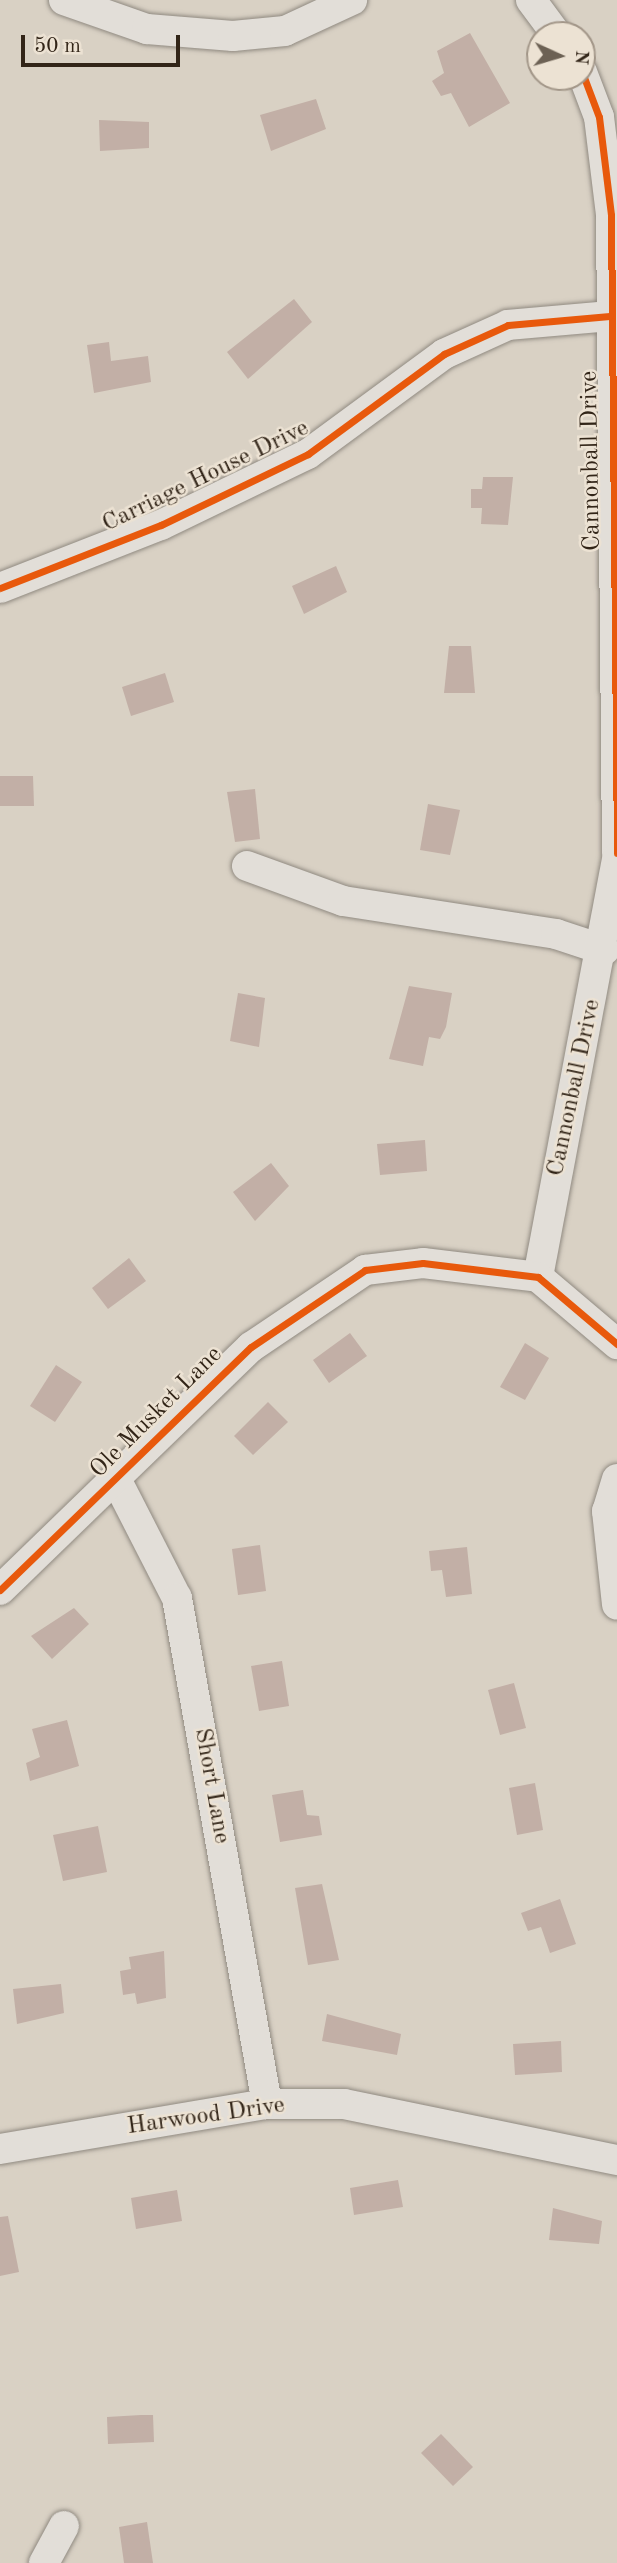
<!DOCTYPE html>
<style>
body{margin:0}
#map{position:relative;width:617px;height:2563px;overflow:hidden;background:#d9d1c4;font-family:"Old Standard TT",serif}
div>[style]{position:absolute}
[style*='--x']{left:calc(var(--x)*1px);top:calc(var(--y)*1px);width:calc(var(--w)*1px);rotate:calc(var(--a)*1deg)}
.building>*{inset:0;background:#c2afa6}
.roads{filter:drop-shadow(0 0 2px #908a81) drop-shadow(0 0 2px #908a81)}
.minor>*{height:30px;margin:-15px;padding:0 15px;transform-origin:15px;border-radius:15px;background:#e2ded8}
.cycleway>*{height:7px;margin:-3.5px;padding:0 3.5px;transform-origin:3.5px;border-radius:3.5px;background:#e8590c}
span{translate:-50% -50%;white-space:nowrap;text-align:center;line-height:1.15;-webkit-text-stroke:5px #ece2d3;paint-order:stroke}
.street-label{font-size:24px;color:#322518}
.north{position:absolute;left:526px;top:21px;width:70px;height:70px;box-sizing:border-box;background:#ece2d3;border:2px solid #a29688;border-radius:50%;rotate:94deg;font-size:19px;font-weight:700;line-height:28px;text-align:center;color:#322518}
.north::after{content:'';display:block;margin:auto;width:24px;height:32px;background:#6c6154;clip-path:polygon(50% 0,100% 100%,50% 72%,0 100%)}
.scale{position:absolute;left:21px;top:35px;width:159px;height:32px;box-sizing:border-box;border:4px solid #322518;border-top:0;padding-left:9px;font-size:21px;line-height:24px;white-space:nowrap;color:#322518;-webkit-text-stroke:5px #ece2d3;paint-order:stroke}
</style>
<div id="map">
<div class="building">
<div style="clip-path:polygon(470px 33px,510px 103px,469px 127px,451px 93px,441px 96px,432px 81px,444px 73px,437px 51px)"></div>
<div style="clip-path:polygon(316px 99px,326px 129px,271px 151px,260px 115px)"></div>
<div style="clip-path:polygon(99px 120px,149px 122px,149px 148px,100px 151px)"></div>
<div style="clip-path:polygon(294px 299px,312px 322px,248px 379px,227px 352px)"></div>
<div style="clip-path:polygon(109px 342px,111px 361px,148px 356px,151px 382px,94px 393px,87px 345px)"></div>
<div style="clip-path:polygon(483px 477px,513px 477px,508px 525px,481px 524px,482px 508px,471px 508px,471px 489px,482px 489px)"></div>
<div style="clip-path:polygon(336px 566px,347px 592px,304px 614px,292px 586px)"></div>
<div style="clip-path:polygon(449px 646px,471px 646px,475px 693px,444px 693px)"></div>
<div style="clip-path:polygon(165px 673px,174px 702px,131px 716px,122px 687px)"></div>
<div style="clip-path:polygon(0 776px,33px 776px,34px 806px,0 806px)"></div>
<div style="clip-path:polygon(255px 789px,260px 839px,235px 842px,227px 792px)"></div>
<div style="clip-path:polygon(428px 804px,460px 810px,450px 855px,420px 850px)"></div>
<div style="clip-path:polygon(409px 986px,452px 993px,446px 1027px,440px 1039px,429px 1037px,423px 1066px,389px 1059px)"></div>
<div style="clip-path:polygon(238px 993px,265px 998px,259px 1047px,230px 1041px)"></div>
<div style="clip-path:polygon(425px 1140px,427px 1171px,380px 1175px,377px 1144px)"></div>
<div style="clip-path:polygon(271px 1163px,289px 1186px,255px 1221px,233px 1192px)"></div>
<div style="clip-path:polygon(129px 1258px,146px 1281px,108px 1309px,92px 1288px)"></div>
<div style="clip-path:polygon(350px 1333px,367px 1356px,329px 1383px,313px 1360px)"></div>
<div style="clip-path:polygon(525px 1343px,549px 1358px,525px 1400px,500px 1387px)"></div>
<div style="clip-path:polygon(56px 1365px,82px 1382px,55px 1422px,30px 1406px)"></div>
<div style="clip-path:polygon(268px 1402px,288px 1422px,253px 1455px,234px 1436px)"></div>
<div style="clip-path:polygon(260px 1545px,266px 1591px,238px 1595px,232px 1549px)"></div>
<div style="clip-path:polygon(467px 1547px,472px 1594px,446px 1597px,442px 1570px,431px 1571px,429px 1551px)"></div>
<div style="clip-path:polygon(74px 1608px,89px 1624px,52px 1659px,31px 1636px)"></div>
<div style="clip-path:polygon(282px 1661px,289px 1706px,259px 1711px,251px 1666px)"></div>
<div style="clip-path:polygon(514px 1683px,526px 1728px,500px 1735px,488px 1690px)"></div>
<div style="clip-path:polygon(67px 1720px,79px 1766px,30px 1781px,26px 1763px,40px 1757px,32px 1729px)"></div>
<div style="clip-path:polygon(535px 1783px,543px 1830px,517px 1835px,509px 1788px)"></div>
<div style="clip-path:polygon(303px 1790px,307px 1815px,319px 1816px,322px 1835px,280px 1842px,272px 1795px)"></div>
<div style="clip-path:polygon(98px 1826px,107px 1872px,63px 1881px,53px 1835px)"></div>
<div style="clip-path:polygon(322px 1884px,339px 1960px,308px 1965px,295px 1888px)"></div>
<div style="clip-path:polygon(560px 1899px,576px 1944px,550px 1953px,541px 1927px,528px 1931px,521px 1913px)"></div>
<div style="clip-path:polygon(164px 1951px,166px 1998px,137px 2004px,135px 1993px,123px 1995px,120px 1971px,131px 1969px,129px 1957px)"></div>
<div style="clip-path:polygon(61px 1984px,64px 2013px,17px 2024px,13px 1989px)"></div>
<div style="clip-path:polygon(327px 2014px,401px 2034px,397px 2055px,322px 2041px)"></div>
<div style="clip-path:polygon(561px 2041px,562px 2072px,515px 2075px,513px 2044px)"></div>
<div style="clip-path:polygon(398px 2180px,403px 2207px,354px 2215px,350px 2188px)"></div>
<div style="clip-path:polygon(177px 2190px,182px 2221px,136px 2229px,131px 2198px)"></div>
<div style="clip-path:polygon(553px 2208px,602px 2221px,599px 2244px,549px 2240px)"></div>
<div style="clip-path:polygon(8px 2216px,19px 2272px,0 2276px,0 2217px)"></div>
<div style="clip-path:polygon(141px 2415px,153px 2415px,154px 2442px,108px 2444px,107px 2417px)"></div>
<div style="clip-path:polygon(441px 2434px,473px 2467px,453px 2486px,421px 2453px)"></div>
<div style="clip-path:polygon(147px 2522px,153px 2563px,124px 2563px,119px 2527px)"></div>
</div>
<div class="roads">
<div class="minor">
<div style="--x:64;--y:0;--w:88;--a:19.3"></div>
<div style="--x:147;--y:29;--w:86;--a:4.7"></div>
<div style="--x:233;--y:36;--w:52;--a:-5.5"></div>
<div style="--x:285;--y:31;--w:74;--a:-24.8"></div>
<div style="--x:531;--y:0;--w:44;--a:53.4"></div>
<div style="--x:582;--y:72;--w:48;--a:69.3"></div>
<div style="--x:599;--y:117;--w:99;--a:83"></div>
<div style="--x:611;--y:215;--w:638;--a:89.46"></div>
<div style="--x:0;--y:588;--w:173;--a:-21.4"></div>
<div style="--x:161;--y:525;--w:163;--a:-25.8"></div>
<div style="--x:308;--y:454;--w:169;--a:-36.3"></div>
<div style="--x:444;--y:354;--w:70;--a:-24.4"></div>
<div style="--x:508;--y:325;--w:102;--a:-5"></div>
<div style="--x:247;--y:866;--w:102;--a:20"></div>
<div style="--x:343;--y:901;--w:216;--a:8.8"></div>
<div style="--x:556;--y:934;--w:51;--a:18.4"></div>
<div style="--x:538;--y:1277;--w:426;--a:-79.3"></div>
<div style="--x:617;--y:1479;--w:34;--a:107"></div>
<div style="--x:607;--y:1511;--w:94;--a:83.9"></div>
<div style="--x:117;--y:1481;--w:131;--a:62.9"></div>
<div style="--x:177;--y:1598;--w:514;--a:79.91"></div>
<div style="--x:0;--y:1590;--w:349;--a:-44.1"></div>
<div style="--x:251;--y:1347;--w:138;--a:-34"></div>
<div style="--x:365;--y:1270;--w:58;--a:-6.9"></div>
<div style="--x:423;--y:1263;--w:116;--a:6.9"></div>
<div style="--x:538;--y:1277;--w:104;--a:40.3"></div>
<div style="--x:0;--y:2149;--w:271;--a:-9.6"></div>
<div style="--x:267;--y:2104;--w:77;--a:0"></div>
<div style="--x:344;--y:2104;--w:279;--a:11.6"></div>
<div style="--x:44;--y:2563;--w:42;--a:-61.6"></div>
</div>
</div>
<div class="cycleway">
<div style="--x:582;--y:72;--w:48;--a:69.3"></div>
<div style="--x:599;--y:117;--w:99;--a:83"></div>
<div style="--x:611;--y:215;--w:638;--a:89.46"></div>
<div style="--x:0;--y:588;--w:173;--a:-21.4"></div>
<div style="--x:161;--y:525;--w:163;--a:-25.8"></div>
<div style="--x:308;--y:454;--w:169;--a:-36.3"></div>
<div style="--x:444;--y:354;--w:70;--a:-24.4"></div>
<div style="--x:508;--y:325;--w:102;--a:-5"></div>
<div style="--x:0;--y:1590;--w:349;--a:-44.1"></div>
<div style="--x:251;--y:1347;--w:138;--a:-34"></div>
<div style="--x:365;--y:1270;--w:58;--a:-6.9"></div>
<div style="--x:423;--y:1263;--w:116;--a:6.9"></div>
<div style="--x:538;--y:1277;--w:104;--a:40.3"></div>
</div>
<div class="street-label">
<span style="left:592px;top:461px;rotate:-91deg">Cannonball Drive</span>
<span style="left:206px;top:477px;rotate:-26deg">Carriage House Drive</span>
<span style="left:575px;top:1088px;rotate:-78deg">Cannonball Drive</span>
<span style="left:157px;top:1413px;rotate:-45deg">Ole Musket Lane</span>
<span style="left:211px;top:1786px;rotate:80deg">Short Lane</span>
<span style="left:206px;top:2117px;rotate:-8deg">Harwood Drive</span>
</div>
<div class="north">N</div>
<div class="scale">50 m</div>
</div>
